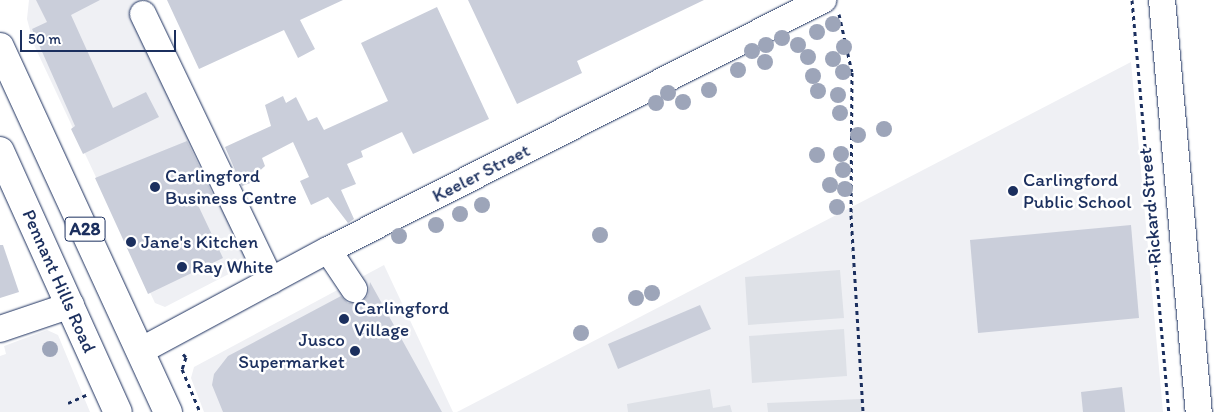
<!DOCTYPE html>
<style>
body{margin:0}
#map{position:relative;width:1214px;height:412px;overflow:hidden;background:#fff;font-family:Itim,sans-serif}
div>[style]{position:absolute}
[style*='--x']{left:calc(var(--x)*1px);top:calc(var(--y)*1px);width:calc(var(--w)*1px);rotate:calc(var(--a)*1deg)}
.built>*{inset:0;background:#eff0f4}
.green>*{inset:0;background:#dee1e7}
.building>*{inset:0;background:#caceda}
.path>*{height:3px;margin-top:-1.5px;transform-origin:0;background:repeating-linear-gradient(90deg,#1b2f5e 0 4px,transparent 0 8px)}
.roads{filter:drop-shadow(0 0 1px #1b2f5e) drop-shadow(0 0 1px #1b2f5e)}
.minor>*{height:26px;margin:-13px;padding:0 13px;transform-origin:13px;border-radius:13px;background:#fff}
.highway>*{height:28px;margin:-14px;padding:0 14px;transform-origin:14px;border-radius:14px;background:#fff}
.trees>*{width:16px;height:16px;margin:-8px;border-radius:50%;background:#9da5b9}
.dots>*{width:14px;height:14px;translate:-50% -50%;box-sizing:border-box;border:2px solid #fff;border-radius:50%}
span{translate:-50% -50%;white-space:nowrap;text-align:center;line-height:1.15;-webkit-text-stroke:5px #fff;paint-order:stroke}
.shield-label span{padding:1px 4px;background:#fff;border:1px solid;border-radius:4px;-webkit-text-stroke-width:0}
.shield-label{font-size:18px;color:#1b2f5e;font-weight:700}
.street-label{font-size:19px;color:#1b2f5e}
.poi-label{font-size:19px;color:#1b2f5e}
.left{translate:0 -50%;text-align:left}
.right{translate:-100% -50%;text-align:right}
.scale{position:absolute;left:20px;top:30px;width:156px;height:22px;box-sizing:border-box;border:2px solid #1b2f5e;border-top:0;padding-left:6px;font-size:15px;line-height:18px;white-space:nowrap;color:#1b2f5e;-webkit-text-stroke:4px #fff;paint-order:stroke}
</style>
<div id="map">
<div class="built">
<div style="clip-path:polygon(29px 0,148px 0,197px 100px,252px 262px,165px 307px,155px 303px,34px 45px,27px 19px)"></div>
<div style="clip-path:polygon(1131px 62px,1163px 412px,457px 412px)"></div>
<div style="clip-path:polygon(384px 265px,453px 412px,204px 412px,191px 378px,194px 367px)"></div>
<div style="clip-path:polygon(47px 330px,58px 335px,90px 412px,0 412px,0 356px,6px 354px,4px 346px)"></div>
</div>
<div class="green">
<div style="clip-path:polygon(840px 270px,844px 318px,748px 325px,745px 277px)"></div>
<div style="clip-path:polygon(844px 329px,847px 376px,752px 383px,749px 336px)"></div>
<div style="clip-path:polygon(710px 389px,713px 408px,730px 405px,732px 412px,628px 412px,627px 404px)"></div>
<div style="clip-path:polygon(861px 399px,862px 412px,768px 412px,767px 403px)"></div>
</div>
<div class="building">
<div style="clip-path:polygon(36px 0,100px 0,71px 15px,113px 108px,146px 92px,159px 117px,83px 154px,71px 129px,75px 126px,32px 29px,47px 22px)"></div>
<div style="clip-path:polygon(167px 0,343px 0,300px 20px,315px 49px,298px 58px,284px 30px,199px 69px)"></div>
<div style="clip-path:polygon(468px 0,704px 0,577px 61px,582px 73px,517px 104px)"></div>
<div style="clip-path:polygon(437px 7px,489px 119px,413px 154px,402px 132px,361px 151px,363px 157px,347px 164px,356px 184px,341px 190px,354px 219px,348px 223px,328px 197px,311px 205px,300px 181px,309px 177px,293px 142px,262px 158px,265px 166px,254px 176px,256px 181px,242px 186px,225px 147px,271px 126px,265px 105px,283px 96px,286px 103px,296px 97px,308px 121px,317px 117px,324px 130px,388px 101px,361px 43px)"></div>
<div style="clip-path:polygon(187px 141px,214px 197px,197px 203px,223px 258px,148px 294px,95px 178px)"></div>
<div style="clip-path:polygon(1131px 225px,1139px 318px,978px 333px,970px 240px)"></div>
<div style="clip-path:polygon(0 245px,3px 245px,19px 292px,0 298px)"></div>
<div style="clip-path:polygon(370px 282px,442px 412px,223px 412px,212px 385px,214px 374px,228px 356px,341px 296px,348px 303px,362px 302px,368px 295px)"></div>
<div style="clip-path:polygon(700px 305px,711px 329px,618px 369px,608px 344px)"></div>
<div style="clip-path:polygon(1122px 387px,1125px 412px,1083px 412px,1081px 392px)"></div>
</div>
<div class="path">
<div style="--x:1132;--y:0;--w:414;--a:84.9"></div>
<div style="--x:839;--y:14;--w:59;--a:77.4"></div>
<div style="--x:852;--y:72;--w:143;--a:90.4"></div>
<div style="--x:851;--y:215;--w:197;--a:86.5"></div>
<div style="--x:183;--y:354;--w:4;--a:45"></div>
<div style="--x:186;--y:357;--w:13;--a:108"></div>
<div style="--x:182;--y:369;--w:47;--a:67.3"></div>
<div style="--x:68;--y:403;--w:20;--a:-24"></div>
</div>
<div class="roads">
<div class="minor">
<div style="--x:1162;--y:0;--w:414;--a:84.9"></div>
<div style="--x:143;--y:14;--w:296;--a:64.4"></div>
<div style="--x:328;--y:250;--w:47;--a:56.3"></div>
<div style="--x:0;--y:329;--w:75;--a:-18.7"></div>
<div style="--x:142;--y:350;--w:211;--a:-28.3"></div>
<div style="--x:328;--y:250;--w:555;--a:-26.8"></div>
</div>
<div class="highway">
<div style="--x:0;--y:47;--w:402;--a:65.3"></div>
<div style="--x:0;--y:151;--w:286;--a:65.7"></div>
</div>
</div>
<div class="trees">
<div style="left:833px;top:24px"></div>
<div style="left:817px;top:32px"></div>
<div style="left:782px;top:38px"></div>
<div style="left:766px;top:45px"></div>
<div style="left:798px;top:45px"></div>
<div style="left:844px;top:47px"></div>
<div style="left:752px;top:51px"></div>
<div style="left:808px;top:57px"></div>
<div style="left:833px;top:59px"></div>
<div style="left:765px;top:62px"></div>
<div style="left:738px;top:70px"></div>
<div style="left:843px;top:72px"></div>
<div style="left:813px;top:76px"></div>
<div style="left:709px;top:90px"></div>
<div style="left:818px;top:91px"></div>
<div style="left:668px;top:93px"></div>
<div style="left:838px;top:95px"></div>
<div style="left:683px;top:102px"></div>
<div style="left:656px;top:103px"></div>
<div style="left:840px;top:113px"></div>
<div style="left:884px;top:129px"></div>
<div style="left:858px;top:135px"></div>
<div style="left:841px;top:154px"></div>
<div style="left:817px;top:155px"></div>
<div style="left:843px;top:170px"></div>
<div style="left:830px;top:185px"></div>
<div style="left:845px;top:189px"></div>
<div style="left:482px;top:205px"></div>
<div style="left:837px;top:207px"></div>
<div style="left:460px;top:214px"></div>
<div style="left:436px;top:225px"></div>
<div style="left:600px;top:235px"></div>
<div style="left:399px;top:236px"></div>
<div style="left:652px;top:293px"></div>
<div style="left:636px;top:298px"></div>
<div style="left:581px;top:333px"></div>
<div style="left:50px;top:349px"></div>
</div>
<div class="dots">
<div style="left:155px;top:187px;background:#1b2f5e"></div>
<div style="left:1013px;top:191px;background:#1b2f5e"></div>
<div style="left:131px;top:242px;background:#1b2f5e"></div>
<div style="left:182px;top:267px;background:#1b2f5e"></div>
<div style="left:344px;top:319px;background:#1b2f5e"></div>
<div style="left:355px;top:351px;background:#1b2f5e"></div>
</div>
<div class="shield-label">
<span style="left:85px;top:229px">A28</span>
</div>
<div class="street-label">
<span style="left:481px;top:173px;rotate:-27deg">Keeler Street</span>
<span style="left:1150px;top:206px;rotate:-95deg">Rickard Street</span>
<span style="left:59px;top:281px;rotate:66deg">Pennant Hills Road</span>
</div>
<div class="poi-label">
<span class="left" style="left:165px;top:187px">Carlingford<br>Business Centre</span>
<span class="left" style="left:1023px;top:191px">Carlingford<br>Public School</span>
<span class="left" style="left:141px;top:242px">Jane's Kitchen</span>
<span class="left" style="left:192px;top:267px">Ray White</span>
<span class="left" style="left:354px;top:319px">Carlingford<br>Village</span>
<span class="right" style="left:345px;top:351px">Jusco<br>Supermarket</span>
</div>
<div class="scale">50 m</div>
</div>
